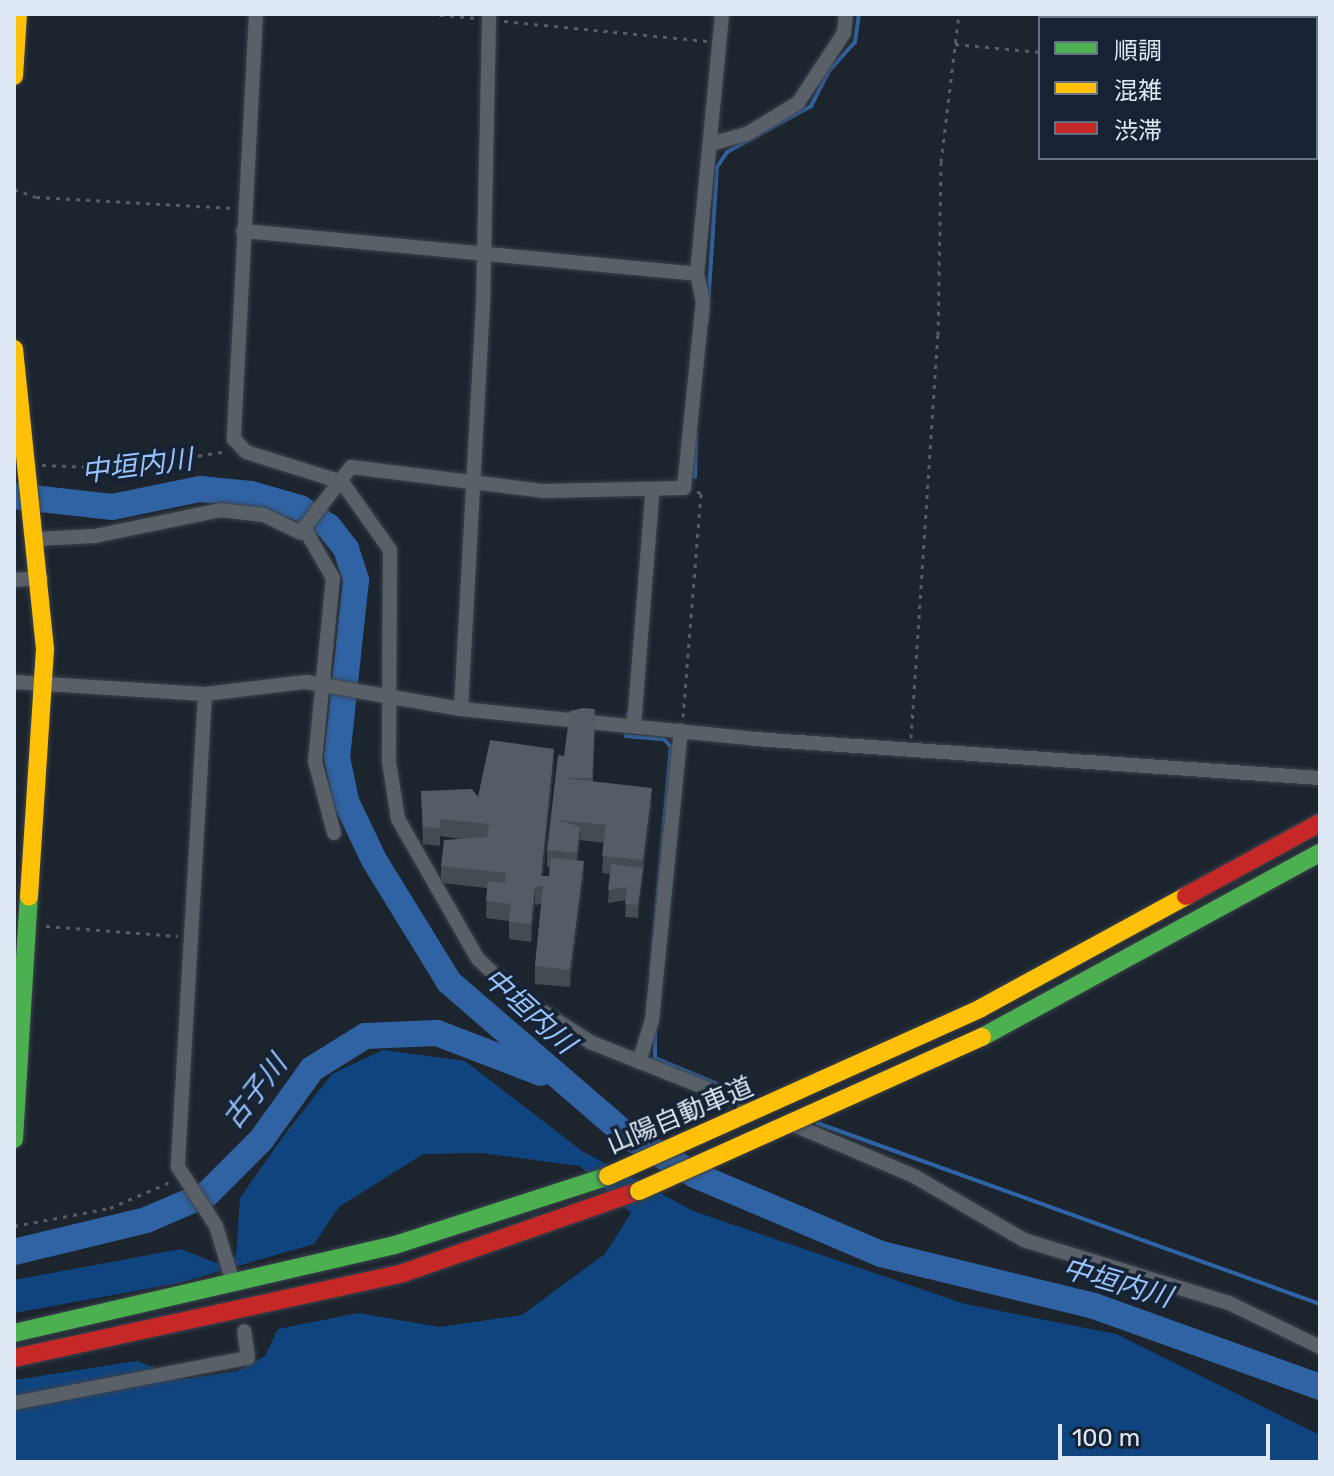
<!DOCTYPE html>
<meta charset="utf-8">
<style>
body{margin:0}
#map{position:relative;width:1334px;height:1476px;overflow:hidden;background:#1c242e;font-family:Rubik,"Noto Sans JP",sans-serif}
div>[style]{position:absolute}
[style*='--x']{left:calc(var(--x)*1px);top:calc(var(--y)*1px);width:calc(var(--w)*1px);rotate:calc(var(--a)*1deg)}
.forest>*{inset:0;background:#10447e}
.stream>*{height:4px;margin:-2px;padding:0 2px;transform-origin:2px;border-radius:2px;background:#3063a3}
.river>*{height:26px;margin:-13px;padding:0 13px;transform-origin:13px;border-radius:13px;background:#3063a3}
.path>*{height:3px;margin-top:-1.5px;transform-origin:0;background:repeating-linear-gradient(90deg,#585d65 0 4px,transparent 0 10px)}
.roads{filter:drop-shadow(0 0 2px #3b424b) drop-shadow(0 0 2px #3b424b)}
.street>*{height:14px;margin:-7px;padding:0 7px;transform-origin:7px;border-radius:7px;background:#596068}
.fast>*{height:18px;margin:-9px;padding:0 9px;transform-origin:9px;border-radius:9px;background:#4caf50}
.slow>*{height:18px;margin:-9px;padding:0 9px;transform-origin:9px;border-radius:9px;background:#ffc107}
.jam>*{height:18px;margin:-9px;padding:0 9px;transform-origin:9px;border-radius:9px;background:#c62828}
.bridges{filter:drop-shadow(0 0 2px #3b424b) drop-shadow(0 0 2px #3b424b)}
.fast-bridge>*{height:18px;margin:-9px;padding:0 9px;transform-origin:9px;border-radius:9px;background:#4caf50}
.slow-bridge>*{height:18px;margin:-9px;padding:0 9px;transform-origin:9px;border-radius:9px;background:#ffc107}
.jam-bridge>*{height:18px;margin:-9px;padding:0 9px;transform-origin:9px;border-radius:9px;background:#c62828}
.wall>*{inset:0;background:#444b53}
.shaded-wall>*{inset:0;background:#2d343d}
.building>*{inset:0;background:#545c65}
span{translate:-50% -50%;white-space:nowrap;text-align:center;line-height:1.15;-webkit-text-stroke:7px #152335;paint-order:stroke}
.street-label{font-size:26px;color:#dee8f5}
.water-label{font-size:28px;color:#98c3fc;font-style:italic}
.frame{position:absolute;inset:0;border:16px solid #dee8f5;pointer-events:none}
.legend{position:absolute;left:1038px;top:16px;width:280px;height:144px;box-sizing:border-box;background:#152335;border:2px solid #657282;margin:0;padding:10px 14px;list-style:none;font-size:24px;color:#dee8f5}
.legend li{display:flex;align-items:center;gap:16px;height:40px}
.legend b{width:40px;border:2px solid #657282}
.scale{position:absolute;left:1058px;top:1424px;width:212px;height:36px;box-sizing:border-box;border:4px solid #dee8f5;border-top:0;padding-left:10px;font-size:24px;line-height:28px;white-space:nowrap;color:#dee8f5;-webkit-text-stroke:6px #152335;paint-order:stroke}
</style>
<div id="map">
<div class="forest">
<div style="clip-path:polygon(383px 1050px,465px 1061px,582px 1151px,693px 1211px,965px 1304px,1116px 1334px,1320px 1435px,1320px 1462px,14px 1462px,14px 1380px,137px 1361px,184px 1379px,237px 1371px,265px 1356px,278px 1329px,358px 1313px,440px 1327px,522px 1315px,605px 1254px,631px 1213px,580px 1166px,481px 1153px,423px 1154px,339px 1207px,314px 1244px,179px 1283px,14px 1313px,14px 1280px,181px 1249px,216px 1263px,236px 1256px,240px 1198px,285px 1134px,332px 1074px)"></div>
</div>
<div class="stream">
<div style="--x:707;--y:322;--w:155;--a:-86.3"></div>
<div style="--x:717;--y:167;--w:18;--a:-56"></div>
<div style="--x:727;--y:152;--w:96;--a:-28.7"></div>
<div style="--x:811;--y:106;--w:38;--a:-63"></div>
<div style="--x:828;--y:72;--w:40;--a:-48"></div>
<div style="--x:855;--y:42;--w:28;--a:-82"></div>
<div style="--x:695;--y:477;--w:43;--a:-88.7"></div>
<div style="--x:628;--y:713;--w:23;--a:95"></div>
<div style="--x:626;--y:736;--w:38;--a:5"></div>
<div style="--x:664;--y:739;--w:11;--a:49"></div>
<div style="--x:671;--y:747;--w:226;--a:95.1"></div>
<div style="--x:655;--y:1032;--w:26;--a:90"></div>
<div style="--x:655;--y:1058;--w:106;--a:22.7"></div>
<div style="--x:817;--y:1123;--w:535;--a:19.79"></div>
</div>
<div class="river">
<div style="--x:14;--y:496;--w:99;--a:6.4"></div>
<div style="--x:112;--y:507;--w:90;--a:-11.6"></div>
<div style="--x:200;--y:489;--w:51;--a:5.6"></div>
<div style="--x:251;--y:494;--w:51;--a:15.9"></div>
<div style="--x:300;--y:508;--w:35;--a:33"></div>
<div style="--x:329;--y:527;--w:28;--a:52"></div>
<div style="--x:346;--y:549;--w:33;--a:72"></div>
<div style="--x:356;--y:580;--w:178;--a:96.1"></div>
<div style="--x:337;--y:757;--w:45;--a:78.4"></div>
<div style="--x:346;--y:801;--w:65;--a:64.6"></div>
<div style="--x:374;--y:860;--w:143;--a:58.4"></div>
<div style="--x:449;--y:982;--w:234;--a:40.8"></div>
<div style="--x:626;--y:1135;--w:80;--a:30.1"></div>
<div style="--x:695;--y:1175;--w:202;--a:23"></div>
<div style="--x:881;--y:1254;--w:219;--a:13.7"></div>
<div style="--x:1094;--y:1306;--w:240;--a:19.7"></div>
<div style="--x:14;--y:1252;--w:136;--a:-13.6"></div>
<div style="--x:146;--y:1220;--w:66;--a:-23.1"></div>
<div style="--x:207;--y:1194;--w:76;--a:-45"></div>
<div style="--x:261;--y:1140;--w:87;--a:-54.3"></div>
<div style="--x:312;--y:1069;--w:62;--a:-31.9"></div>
<div style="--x:365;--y:1036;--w:72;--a:-2.4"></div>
<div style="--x:437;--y:1033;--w:111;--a:21"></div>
</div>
<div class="path">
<div style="--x:430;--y:14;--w:47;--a:4.9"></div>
<div style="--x:504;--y:21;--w:204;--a:5.6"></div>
<div style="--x:955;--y:44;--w:85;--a:5.4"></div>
<div style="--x:1316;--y:77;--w:4;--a:0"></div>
<div style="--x:14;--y:189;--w:23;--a:20"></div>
<div style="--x:36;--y:197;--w:197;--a:3.2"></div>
<div style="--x:42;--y:465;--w:77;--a:2.2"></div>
<div style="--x:119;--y:468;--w:110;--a:-8.9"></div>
<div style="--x:683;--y:717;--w:225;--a:-85.4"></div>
<div style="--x:701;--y:493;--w:6;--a:-162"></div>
<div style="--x:911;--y:738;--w:404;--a:-86.2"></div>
<div style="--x:938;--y:335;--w:173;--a:-89"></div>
<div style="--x:941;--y:162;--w:149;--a:-83.1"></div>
<div style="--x:46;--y:926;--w:132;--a:4.3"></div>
<div style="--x:14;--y:1226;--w:98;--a:-10.6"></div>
<div style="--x:110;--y:1208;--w:65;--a:-23.4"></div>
</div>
<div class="roads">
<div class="street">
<div style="--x:256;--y:14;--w:426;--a:93"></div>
<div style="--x:234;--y:439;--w:18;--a:47"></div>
<div style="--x:246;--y:452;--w:101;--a:17.4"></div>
<div style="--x:342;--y:482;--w:83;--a:54.8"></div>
<div style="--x:390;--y:550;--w:212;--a:90.3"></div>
<div style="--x:389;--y:762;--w:58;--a:81"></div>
<div style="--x:398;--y:819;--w:161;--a:60.3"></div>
<div style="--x:478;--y:959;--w:51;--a:43.4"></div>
<div style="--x:515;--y:994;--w:89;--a:32.6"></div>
<div style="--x:590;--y:1042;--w:181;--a:21.7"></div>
<div style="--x:711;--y:144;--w:37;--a:-16"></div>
<div style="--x:747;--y:134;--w:60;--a:-31.3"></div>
<div style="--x:798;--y:103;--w:84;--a:-56.7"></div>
<div style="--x:844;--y:33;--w:19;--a:-84"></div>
<div style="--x:243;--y:231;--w:456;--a:5.4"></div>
<div style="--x:697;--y:274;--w:261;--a:-84.5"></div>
<div style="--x:36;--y:539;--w:59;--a:-2.9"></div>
<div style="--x:95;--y:536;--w:128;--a:-11.7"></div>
<div style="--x:220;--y:510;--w:44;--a:6.5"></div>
<div style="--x:264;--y:515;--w:41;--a:25.9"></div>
<div style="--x:14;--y:580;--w:27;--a:-4"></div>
<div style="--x:14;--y:682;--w:191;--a:3.6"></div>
<div style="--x:205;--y:694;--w:102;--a:-6.8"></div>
<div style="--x:306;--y:682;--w:157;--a:9.9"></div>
<div style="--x:461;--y:709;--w:296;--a:5.8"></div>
<div style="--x:755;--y:739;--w:566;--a:3.95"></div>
<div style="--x:205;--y:694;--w:474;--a:93.3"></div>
<div style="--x:178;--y:1167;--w:70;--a:57.2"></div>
<div style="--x:216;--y:1226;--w:48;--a:73.1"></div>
<div style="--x:461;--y:709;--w:403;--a:-86.9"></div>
<div style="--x:483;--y:307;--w:293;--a:-88.8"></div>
<div style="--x:634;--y:725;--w:232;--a:-85.5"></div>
<div style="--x:334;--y:833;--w:74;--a:-104.8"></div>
<div style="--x:315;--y:761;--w:184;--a:-84.4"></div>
<div style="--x:333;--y:578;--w:58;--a:-120.1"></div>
<div style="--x:304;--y:528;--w:77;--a:-52.4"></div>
<div style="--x:351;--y:467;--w:193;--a:7.1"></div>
<div style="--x:543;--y:491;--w:141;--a:-1.2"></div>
<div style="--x:684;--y:488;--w:187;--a:-84.2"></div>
<div style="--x:703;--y:302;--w:29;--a:-102"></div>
<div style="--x:639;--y:1062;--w:44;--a:-72.8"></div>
<div style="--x:652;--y:1020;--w:291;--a:-84.3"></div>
<div style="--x:792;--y:1124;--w:133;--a:23.1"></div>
<div style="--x:914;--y:1176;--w:127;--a:30.2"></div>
<div style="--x:1024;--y:1240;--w:214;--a:17.1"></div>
<div style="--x:1229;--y:1303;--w:101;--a:25.8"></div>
<div style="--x:14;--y:1403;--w:238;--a:-10.9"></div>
<div style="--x:248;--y:1358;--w:27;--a:-98"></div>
</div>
<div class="fast">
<div style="--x:14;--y:1139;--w:243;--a:-86.5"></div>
<div style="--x:14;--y:1333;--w:391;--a:-13"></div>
<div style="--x:395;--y:1245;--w:224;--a:-17.9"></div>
</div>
<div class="slow">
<div style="--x:14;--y:76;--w:62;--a:-86.3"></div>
<div style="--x:14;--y:349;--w:302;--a:84.1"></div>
<div style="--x:45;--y:649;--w:248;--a:93.7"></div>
</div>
<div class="jam">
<div style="--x:14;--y:1358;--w:398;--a:-12.3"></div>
<div style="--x:403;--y:1273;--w:250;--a:-19.2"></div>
</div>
</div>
<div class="bridges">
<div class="fast-bridge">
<div style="--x:982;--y:1037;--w:385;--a:-28.6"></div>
</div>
<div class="slow-bridge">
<div style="--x:608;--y:1176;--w:409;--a:-24.2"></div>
<div style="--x:981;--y:1008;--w:234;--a:-28.6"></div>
<div style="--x:639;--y:1191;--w:376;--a:-24.2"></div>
</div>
<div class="jam-bridge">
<div style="--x:1186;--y:896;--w:153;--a:-28.6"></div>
</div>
</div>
<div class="wall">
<div style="clip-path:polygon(595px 726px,593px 781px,652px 806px,638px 918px,625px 917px,626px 900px,608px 903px,610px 874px,602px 873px,604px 843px,580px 840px,578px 860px,584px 878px,570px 987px,535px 984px,535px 966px,541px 904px,535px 905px,531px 942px,509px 939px,509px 921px,486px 918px,487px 888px,441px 883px,441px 866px,461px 839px,440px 836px,440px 846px,423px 844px,421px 791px,478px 797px,554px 767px,543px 876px,549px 876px,550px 868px,547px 867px,547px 850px,564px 756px)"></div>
</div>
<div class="shaded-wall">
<div style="clip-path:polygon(554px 749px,554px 767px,542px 886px,541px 876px)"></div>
<div style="clip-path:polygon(652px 788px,652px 806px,643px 878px,643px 860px)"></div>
<div style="clip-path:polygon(580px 827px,580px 844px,577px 871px,577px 853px)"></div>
<div style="clip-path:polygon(584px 861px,584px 878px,570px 987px,570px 970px)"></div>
<div style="clip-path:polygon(643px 868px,643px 881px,638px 918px,638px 905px)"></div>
<div style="clip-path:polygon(535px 887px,535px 905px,531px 942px,531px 924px)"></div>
</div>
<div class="building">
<div style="clip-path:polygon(583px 708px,595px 709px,592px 778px,563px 778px,652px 788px,643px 860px,602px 856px,606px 825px,559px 820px,580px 827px,577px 853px,547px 850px,558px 755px,564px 756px,570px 711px)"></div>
<div style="clip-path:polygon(490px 740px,554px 749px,541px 876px,549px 876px,551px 858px,584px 861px,570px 970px,535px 966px,543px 886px,535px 887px,531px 924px,509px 922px,511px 904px,486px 901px,488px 881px,505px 883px,506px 873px,441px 866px,444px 840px,487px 837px,489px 824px,440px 819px,440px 828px,423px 827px,421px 791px,472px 789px,478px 797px)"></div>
<div style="clip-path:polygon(611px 864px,643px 868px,638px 905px,625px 904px,627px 887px,608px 890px)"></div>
</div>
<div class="street-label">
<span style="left:680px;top:1116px;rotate:-23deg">山陽自動車道</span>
</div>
<div class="water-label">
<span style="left:137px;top:466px;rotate:-7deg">中垣内川</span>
<span style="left:529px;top:1011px;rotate:42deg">中垣内川</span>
<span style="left:255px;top:1092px;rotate:-52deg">古子川</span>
<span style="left:1117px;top:1283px;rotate:16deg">中垣内川</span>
</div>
<div class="frame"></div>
<ul class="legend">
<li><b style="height:10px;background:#4caf50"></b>順調</li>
<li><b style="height:10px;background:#ffc107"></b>混雑</li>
<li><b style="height:10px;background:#c62828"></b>渋滞</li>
</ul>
<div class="scale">100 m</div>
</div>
